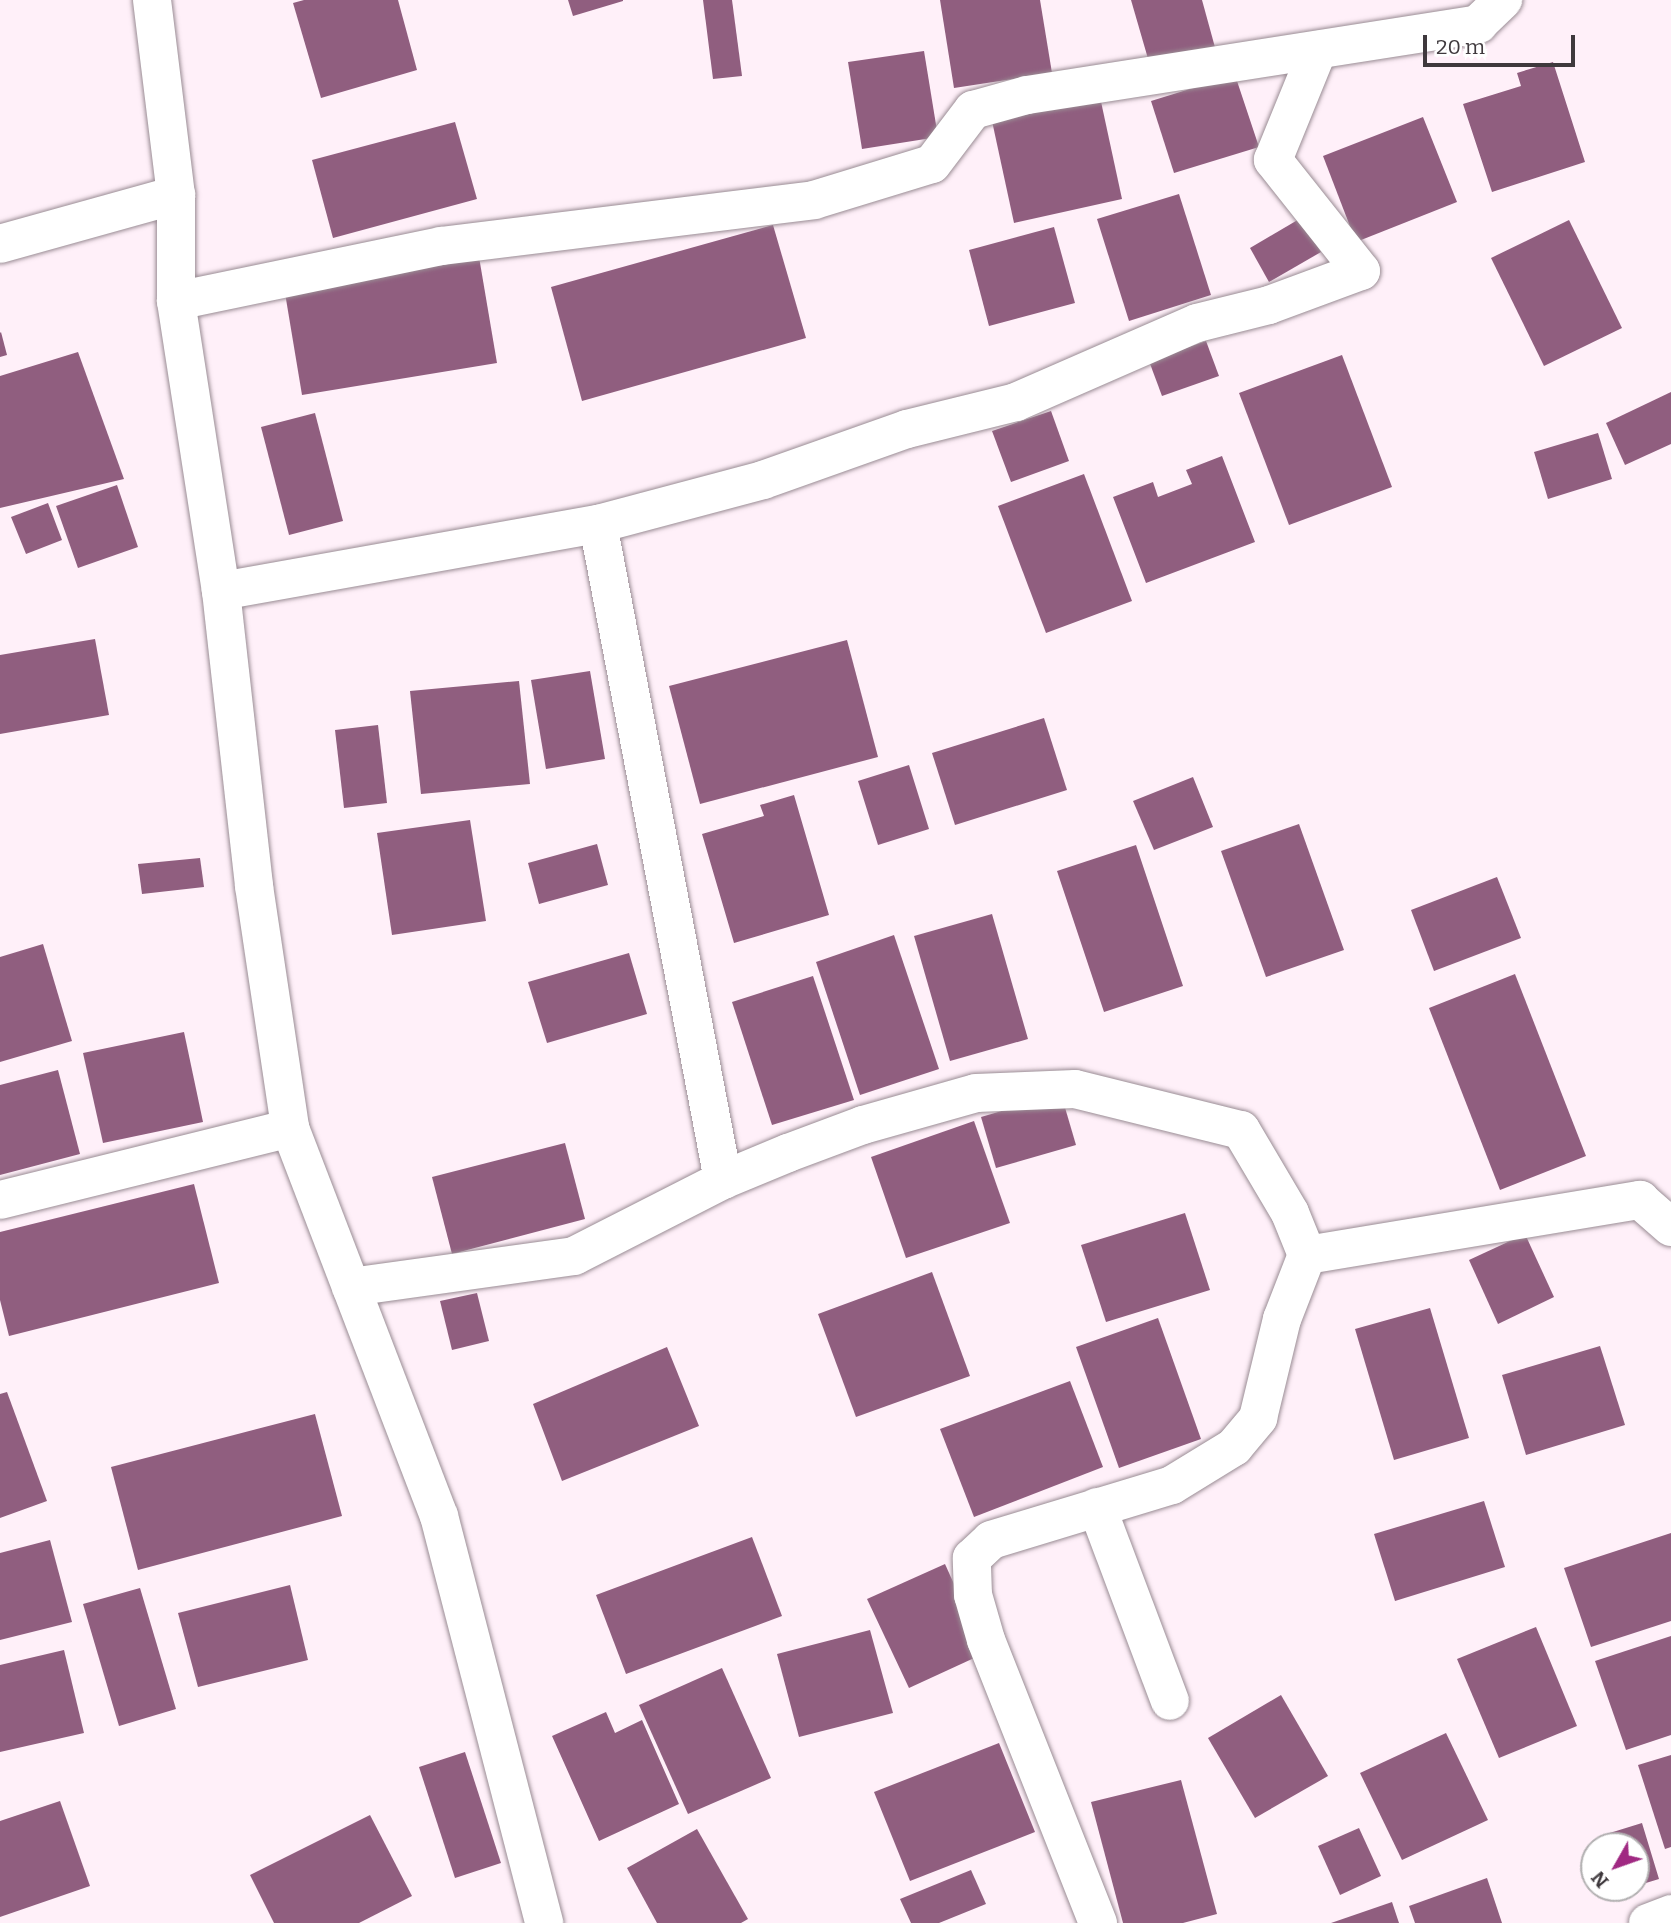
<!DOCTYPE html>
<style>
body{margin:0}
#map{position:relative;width:1671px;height:1923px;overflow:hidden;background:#fff0f9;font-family:Bitter,serif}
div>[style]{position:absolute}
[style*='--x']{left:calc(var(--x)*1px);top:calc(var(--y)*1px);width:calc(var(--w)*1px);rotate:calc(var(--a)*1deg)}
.building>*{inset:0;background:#905e7f}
.roads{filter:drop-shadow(0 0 2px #9a8c94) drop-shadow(0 0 2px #9a8c94)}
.street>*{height:38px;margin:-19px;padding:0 19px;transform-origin:19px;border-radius:19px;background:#fff}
span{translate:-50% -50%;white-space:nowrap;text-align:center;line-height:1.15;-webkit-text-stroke:7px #fff;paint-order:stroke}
.north{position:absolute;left:1580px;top:1832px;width:70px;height:70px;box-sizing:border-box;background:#fff;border:2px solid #b2b0b1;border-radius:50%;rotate:230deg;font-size:19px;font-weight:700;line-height:28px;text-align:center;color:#3f393d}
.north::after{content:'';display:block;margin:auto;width:24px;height:32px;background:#a02982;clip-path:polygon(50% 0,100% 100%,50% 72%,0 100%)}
.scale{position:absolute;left:1423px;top:35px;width:152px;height:32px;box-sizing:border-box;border:4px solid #3f393d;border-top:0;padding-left:9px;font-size:21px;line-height:24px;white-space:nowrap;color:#3f393d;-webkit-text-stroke:5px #fff;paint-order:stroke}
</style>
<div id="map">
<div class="building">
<div style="clip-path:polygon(304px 0,398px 0,417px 70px,321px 98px,293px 3px)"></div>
<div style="clip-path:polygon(568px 0,623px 0,623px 1px,573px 16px)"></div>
<div style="clip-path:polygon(703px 0,732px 0,742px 76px,713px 79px)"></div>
<div style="clip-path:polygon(940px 0,1040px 0,1052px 73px,954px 88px)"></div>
<div style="clip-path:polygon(1131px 0,1202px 0,1216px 51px,1151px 69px)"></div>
<div style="clip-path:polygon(924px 51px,938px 137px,862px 149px,848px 62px)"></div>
<div style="clip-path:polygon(1553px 62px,1585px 162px,1492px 192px,1463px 104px,1521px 86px,1517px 73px)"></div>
<div style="clip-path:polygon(1235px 75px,1259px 147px,1174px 173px,1151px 101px)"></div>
<div style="clip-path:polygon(1100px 97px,1122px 199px,1014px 223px,992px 121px)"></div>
<div style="clip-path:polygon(1423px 117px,1457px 202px,1356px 242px,1323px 156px)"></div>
<div style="clip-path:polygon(455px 122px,477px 199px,333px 238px,312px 160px)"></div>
<div style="clip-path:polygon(1179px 194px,1211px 295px,1129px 321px,1097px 219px)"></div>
<div style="clip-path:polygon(1301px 218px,1321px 252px,1269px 282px,1250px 248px)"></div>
<div style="clip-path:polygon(1569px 220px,1622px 328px,1544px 366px,1491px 258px)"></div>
<div style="clip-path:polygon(773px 225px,806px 338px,582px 401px,551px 287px)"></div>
<div style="clip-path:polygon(1054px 227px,1075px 303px,989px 326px,969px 250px)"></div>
<div style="clip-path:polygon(478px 251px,497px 363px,302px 395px,283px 281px)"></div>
<div style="clip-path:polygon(1px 332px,7px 355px,0 357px,0 333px)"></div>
<div style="clip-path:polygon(1206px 341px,1219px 376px,1162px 396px,1149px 361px)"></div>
<div style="clip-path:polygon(78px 352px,124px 479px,0 508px,0 376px)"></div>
<div style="clip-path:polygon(1342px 355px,1392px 487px,1289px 525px,1239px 393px)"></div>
<div style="clip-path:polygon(1671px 392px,1671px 444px,1625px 465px,1606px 423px)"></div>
<div style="clip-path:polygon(1051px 411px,1069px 461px,1011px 482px,992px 431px)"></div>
<div style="clip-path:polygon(315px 413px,343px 521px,289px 535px,261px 427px)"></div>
<div style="clip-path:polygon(1598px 433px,1612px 479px,1548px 499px,1534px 452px)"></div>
<div style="clip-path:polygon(1222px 456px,1255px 542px,1146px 583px,1113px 497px,1153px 482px,1158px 497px,1192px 484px,1186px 470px)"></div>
<div style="clip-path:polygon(1084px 474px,1132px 601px,1046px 633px,998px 506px)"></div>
<div style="clip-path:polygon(117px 485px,138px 547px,78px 568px,56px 506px)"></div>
<div style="clip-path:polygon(48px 503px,62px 540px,26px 554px,11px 517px)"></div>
<div style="clip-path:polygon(95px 639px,109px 715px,0 734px,0 655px)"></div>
<div style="clip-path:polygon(847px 640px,878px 757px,700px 804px,669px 686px)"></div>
<div style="clip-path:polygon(590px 671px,605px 759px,546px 769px,531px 680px)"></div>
<div style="clip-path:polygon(519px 681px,530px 784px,421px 794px,410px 691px)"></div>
<div style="clip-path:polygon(1044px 718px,1067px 790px,955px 825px,932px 753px)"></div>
<div style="clip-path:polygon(378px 725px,387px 803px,344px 808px,335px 730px)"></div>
<div style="clip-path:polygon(909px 765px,929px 829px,878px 845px,858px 781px)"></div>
<div style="clip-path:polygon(1193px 777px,1213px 827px,1154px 850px,1133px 801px)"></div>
<div style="clip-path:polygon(794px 795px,829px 915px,734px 943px,702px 834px,764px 816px,760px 805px)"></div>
<div style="clip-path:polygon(470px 820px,486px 921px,392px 935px,377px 833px)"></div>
<div style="clip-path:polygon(1299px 824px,1344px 950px,1266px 977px,1221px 851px)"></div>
<div style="clip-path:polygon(597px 844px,608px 885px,539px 904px,528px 863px)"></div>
<div style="clip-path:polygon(1136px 845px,1183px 986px,1104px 1012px,1057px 871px)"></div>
<div style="clip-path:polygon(200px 858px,204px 887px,142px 894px,138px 864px)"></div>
<div style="clip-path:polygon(1497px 877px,1521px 938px,1434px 971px,1411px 910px)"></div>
<div style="clip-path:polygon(992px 914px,1028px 1039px,950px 1061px,914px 936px)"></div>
<div style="clip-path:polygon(894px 935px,939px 1069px,860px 1095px,816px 962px)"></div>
<div style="clip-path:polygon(43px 944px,72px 1041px,0 1062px,0 957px)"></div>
<div style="clip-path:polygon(629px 953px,647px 1014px,547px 1043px,528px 982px)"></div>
<div style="clip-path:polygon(1515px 974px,1586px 1156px,1500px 1190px,1429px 1008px)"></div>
<div style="clip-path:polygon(813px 976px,854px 1100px,772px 1125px,732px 1002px)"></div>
<div style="clip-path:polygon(184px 1032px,203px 1122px,103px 1143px,83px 1053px)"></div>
<div style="clip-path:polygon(58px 1070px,80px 1154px,0 1175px,0 1085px)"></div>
<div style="clip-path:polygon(1061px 1094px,1076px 1145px,996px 1168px,981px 1117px)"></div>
<div style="clip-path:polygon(974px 1121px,1010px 1223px,906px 1258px,871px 1157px)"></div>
<div style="clip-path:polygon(565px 1143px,585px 1219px,452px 1254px,432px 1177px)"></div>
<div style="clip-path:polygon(194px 1184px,219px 1283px,9px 1336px,0 1300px,0 1232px)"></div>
<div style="clip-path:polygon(1185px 1213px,1210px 1290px,1106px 1322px,1081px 1245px)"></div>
<div style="clip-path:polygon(1525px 1234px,1554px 1297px,1498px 1324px,1469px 1260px)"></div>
<div style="clip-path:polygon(932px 1272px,970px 1376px,856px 1417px,818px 1314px)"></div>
<div style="clip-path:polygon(477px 1293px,489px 1341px,452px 1350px,440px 1301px)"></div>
<div style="clip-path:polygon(1430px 1308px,1469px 1438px,1394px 1460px,1355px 1329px)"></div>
<div style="clip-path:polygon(1158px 1318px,1201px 1439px,1119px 1468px,1076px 1347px)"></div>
<div style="clip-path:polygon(1600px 1346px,1625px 1425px,1526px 1455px,1502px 1375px)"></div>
<div style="clip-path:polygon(667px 1347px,699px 1426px,562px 1481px,533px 1404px)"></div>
<div style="clip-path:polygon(1070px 1381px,1103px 1467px,974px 1517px,940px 1429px)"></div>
<div style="clip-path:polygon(7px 1392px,47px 1501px,0 1518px,0 1394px)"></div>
<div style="clip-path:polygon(315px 1414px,342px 1516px,138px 1570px,111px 1467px)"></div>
<div style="clip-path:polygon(1484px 1501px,1505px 1567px,1395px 1601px,1374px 1534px)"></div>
<div style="clip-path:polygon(1671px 1533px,1671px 1621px,1591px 1647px,1564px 1568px)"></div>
<div style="clip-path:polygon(752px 1537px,782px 1616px,626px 1674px,596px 1595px)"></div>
<div style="clip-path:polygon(50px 1540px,72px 1622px,0 1640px,0 1553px)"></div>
<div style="clip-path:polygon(945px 1564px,985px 1653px,909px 1688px,867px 1599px)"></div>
<div style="clip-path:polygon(290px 1585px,308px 1660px,198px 1687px,178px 1613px)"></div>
<div style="clip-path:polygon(140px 1588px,176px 1709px,119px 1726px,83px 1604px)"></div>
<div style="clip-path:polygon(1536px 1627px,1577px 1726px,1499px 1758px,1457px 1659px)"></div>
<div style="clip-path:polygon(870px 1630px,893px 1713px,799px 1737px,777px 1654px)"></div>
<div style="clip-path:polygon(1671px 1636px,1671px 1735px,1626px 1750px,1595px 1661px)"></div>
<div style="clip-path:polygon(64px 1650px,84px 1733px,0 1752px,0 1665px)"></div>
<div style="clip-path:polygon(722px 1668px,771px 1778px,688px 1814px,639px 1705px)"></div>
<div style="clip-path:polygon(1281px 1695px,1328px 1776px,1255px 1818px,1208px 1738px)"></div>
<div style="clip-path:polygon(606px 1712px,615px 1733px,642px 1720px,679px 1804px,599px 1841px,552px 1736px)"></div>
<div style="clip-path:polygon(1446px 1733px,1488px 1820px,1402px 1860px,1360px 1773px)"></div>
<div style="clip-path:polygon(999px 1743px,1035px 1832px,910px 1881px,874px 1792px)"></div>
<div style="clip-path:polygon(465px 1752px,501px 1863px,455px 1878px,419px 1767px)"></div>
<div style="clip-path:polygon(1671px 1755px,1671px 1847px,1665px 1849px,1638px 1765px)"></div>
<div style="clip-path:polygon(1181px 1780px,1217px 1914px,1183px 1923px,1123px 1923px,1091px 1802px)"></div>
<div style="clip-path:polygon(60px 1801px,90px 1886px,0 1917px,0 1821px)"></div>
<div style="clip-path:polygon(370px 1815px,412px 1896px,359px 1923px,274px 1923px,250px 1875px)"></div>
<div style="clip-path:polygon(1642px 1823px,1659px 1879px,1636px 1886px,1636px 1846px,1603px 1846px,1600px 1836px)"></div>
<div style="clip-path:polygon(1359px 1828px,1381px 1876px,1340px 1895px,1318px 1846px)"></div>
<div style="clip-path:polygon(697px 1829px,748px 1919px,741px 1923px,657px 1923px,627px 1868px)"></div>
<div style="clip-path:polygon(971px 1870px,986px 1904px,939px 1923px,911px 1923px,900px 1899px)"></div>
<div style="clip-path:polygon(1487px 1878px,1502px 1923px,1415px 1923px,1409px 1906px)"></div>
<div style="clip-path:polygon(1392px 1902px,1399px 1923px,1331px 1923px)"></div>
</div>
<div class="roads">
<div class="street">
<div style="--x:152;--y:0;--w:196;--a:83"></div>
<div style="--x:176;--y:195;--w:106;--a:90"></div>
<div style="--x:176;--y:301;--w:293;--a:81.2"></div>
<div style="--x:221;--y:591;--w:297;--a:83.6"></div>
<div style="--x:254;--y:886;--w:245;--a:81.5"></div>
<div style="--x:290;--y:1128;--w:416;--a:69"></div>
<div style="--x:439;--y:1516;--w:420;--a:75.5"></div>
<div style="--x:0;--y:244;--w:183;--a:-15.6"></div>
<div style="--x:176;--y:301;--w:271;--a:-11.7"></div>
<div style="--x:441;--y:246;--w:376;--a:-7"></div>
<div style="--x:814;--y:200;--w:123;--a:-17"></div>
<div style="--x:932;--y:164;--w:68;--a:-52.8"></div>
<div style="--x:973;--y:110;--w:56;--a:-15.5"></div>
<div style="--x:1027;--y:95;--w:457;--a:-8.9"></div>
<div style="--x:1478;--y:24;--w:35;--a:-44"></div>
<div style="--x:598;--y:524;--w:668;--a:79.21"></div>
<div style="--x:221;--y:591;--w:383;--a:-10.1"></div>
<div style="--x:598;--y:524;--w:171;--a:-14.9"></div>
<div style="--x:763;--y:480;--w:153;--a:-19.5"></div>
<div style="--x:907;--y:429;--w:112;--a:-13.9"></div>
<div style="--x:1016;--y:402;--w:197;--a:-23.6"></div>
<div style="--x:1197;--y:323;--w:74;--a:-14"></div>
<div style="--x:1269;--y:305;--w:98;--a:-20.3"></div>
<div style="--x:1361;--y:271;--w:142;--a:-128.4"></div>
<div style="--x:1273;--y:160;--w:119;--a:-67.8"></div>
<div style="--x:0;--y:1200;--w:299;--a:-13.9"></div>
<div style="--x:351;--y:1287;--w:225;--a:-7.9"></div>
<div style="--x:574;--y:1256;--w:167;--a:-27"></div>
<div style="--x:723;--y:1180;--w:70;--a:-22.6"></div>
<div style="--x:788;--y:1153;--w:80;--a:-20.5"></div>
<div style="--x:863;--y:1125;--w:117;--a:-15.8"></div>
<div style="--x:976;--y:1093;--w:99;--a:-2.3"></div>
<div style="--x:1075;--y:1089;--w:171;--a:13.9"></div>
<div style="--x:1241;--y:1130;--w:96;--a:59.4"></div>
<div style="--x:1290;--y:1213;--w:45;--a:68"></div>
<div style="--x:1307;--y:1255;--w:338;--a:-9.4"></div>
<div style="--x:1640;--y:1200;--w:41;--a:41.1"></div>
<div style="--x:1097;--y:1507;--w:207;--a:69.4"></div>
<div style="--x:1098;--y:1923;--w:304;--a:-111.6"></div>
<div style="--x:986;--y:1640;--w:47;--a:-106.1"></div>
<div style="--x:973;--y:1595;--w:37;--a:-92"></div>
<div style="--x:972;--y:1558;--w:26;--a:-43"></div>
<div style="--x:991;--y:1540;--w:189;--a:-16.9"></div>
<div style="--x:1172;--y:1485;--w:73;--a:-31.5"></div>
<div style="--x:1234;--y:1447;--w:38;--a:-50"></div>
<div style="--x:1258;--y:1418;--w:102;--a:-76.4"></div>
<div style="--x:1282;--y:1319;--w:69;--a:-68.7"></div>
<div style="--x:1648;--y:1923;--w:25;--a:-21"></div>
</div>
</div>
<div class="north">N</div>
<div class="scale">20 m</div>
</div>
